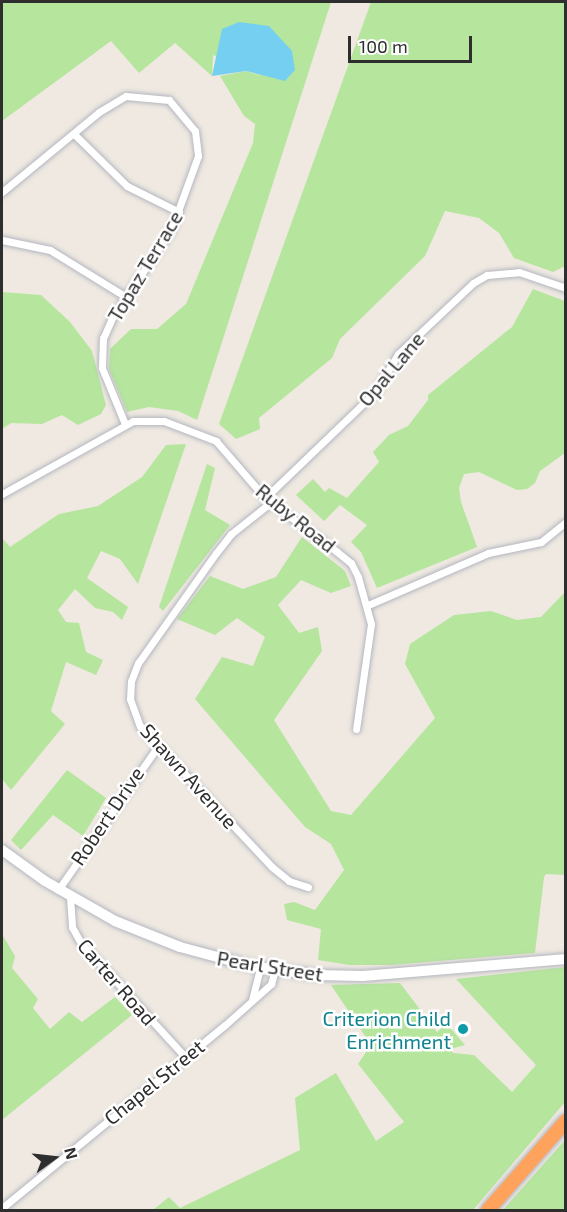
<!DOCTYPE html>
<style>
body{margin:0}
#map{position:relative;width:567px;height:1212px;overflow:hidden;background:#efe9e1;font-family:"Exo 2",sans-serif}
div>[style]{position:absolute}
[style*='--x']{left:calc(var(--x)*1px);top:calc(var(--y)*1px);width:calc(var(--w)*1px);rotate:calc(var(--a)*1deg)}
.green>*{inset:0;background:#b6e59e}
.water>*{inset:0;background:#75cff0}
.roads{filter:drop-shadow(0 0 2px #b4b7c1) drop-shadow(0 0 2px #b4b7c1)}
.street>*{height:7px;margin:-3.5px;padding:0 3.5px;transform-origin:3.5px;border-radius:3.5px;background:#fff}
.secondary>*{height:10px;margin:-5px;padding:0 5px;transform-origin:5px;border-radius:5px;background:#fff}
.highway>*{height:14px;margin:-7px;padding:0 7px;transform-origin:7px;border-radius:7px;background:#ffa35c}
.dots>*{width:16px;height:16px;translate:-50% -50%;box-sizing:border-box;border:3px solid #fff;border-radius:50%}
span{translate:-50% -50%;white-space:nowrap;text-align:center;line-height:1.15;-webkit-text-stroke:5px #fff;paint-order:stroke}
.street-label{font-size:20px;color:#2e2e2e}
.culture-label{font-size:20px;color:#0d838f}
.right{translate:-100% -50%;text-align:right}
.frame{position:absolute;inset:0;border:3px solid #2e2e2e;pointer-events:none}
.north{position:absolute;left:24px;top:1128px;width:60px;height:60px;-webkit-text-stroke:4px #fff;paint-order:stroke;rotate:75deg;font-size:16px;font-weight:700;line-height:24px;text-align:center;color:#2e2e2e}
.north::after{content:'';display:block;margin:auto;width:21px;height:27px;background:#2e2e2e;clip-path:polygon(50% 0,100% 100%,50% 72%,0 100%)}
.scale{position:absolute;left:348px;top:36px;width:124px;height:27px;box-sizing:border-box;border:3px solid #2e2e2e;border-top:0;padding-left:8px;font-size:18px;line-height:21px;white-space:nowrap;color:#2e2e2e;-webkit-text-stroke:4px #fff;paint-order:stroke}
</style>
<div id="map">
<div class="green">
<div style="clip-path:polygon(2px 2px,331px 2px,197px 420px,178px 411px,149px 407px,127px 412px,109px 369px,110px 349px,131px 329px,157px 329px,186px 304px,253px 143px,255px 124px,244px 116px,220px 76px,246px 71px,262px 76px,213px 55px,212px 76px,175px 43px,139px 73px,111px 41px,2px 121px)"></div>
<div style="clip-path:polygon(371px 2px,565px 2px,565px 266px,553px 272px,514px 258px,499px 233px,479px 218px,445px 211px,425px 256px,340px 339px,332px 358px,259px 418px,260px 429px,236px 439px,219px 424px)"></div>
<div style="clip-path:polygon(533px 289px,565px 301px,565px 453px,540px 471px,535px 483px,527px 489px,517px 490px,479px 472px,464px 474px,459px 488px,461px 502px,477px 547px,377px 588px,361px 552px,351px 542px,367px 525px,340px 505px,324px 521px,296px 495px,313px 479px,325px 492px,329px 488px,347px 498px,379px 462px,373px 452px,389px 435px,408px 426px,428px 400px,428px 395px,512px 327px)"></div>
<div style="clip-path:polygon(2px 292px,41px 295px,70px 322px,92px 351px,106px 405px,101px 414px,78px 425px,62px 415px,42px 424px,11px 423px,2px 429px)"></div>
<div style="clip-path:polygon(186px 444px,138px 584px,120px 559px,101px 551px,87px 578px,128px 607px,122px 620px,113px 612px,95px 608px,75px 589px,58px 610px,66px 622px,79px 623px,86px 652px,103px 660px,96px 675px,66px 662px,51px 711px,65px 724px,11px 790px,2px 779px,2px 538px,10px 547px,59px 514px,98px 506px,142px 477px,166px 445px)"></div>
<div style="clip-path:polygon(207px 464px,215px 468px,205px 510px,230px 525px,163px 611px,159px 607px)"></div>
<div style="clip-path:polygon(302px 537px,345px 571px,351px 586px,331px 593px,301px 580px,278px 605px,299px 633px,318px 627px,322px 651px,274px 720px,331px 811px,351px 815px,435px 718px,405px 664px,410px 644px,454px 615px,491px 611px,517px 620px,541px 617px,565px 592px,565px 875px,546px 874px,544px 877px,535px 953px,392px 965px,349px 965px,318px 960px,321px 929px,287px 920px,284px 904px,294px 902px,315px 910px,344px 870px,331px 844px,305px 827px,195px 699px,222px 657px,253px 666px,265px 637px,237px 618px,215px 635px,177px 619px,210px 576px,243px 589px,276px 577px)"></div>
<div style="clip-path:polygon(67px 770px,106px 798px,83px 836px,53px 815px,21px 850px,11px 840px)"></div>
<div style="clip-path:polygon(2px 934px,15px 956px,12px 968px,38px 999px,33px 1008px,50px 1029px,69px 1012px,82px 1022px,115px 997px,132px 1015px,2px 1120px)"></div>
<div style="clip-path:polygon(565px 967px,565px 1102px,473px 1210px,153px 1210px,169px 1197px,180px 1208px,300px 1150px,295px 1098px,336px 1073px,376px 1141px,404px 1122px,358px 1064px,371px 1045px,331px 985px,400px 983px,437px 1032px,447px 1024px,465px 1045px,450px 1049px,453px 1053px,474px 1055px,512px 1092px,536px 1065px,456px 979px)"></div>
<div style="clip-path:polygon(565px 1140px,565px 1210px,503px 1210px)"></div>
</div>
<div class="water">
<div style="clip-path:polygon(239px 22px,269px 26px,292px 51px,295px 70px,285px 81px,246px 71px,212px 76px,222px 29px)"></div>
</div>
<div class="roads">
<div class="street">
<div style="--x:74;--y:134;--w:74;--a:44.5"></div>
<div style="--x:127;--y:186;--w:58;--a:26.6"></div>
<div style="--x:2;--y:192;--w:126;--a:-39.5"></div>
<div style="--x:99;--y:112;--w:31;--a:-31"></div>
<div style="--x:126;--y:96;--w:43;--a:5.3"></div>
<div style="--x:169;--y:100;--w:40;--a:50"></div>
<div style="--x:195;--y:131;--w:25;--a:83"></div>
<div style="--x:198;--y:156;--w:79;--a:110"></div>
<div style="--x:171;--y:230;--w:104;--a:124"></div>
<div style="--x:113;--y:316;--w:24;--a:114"></div>
<div style="--x:103;--y:338;--w:30;--a:92"></div>
<div style="--x:102;--y:368;--w:61;--a:67.7"></div>
<div style="--x:2;--y:240;--w:49;--a:11.8"></div>
<div style="--x:50;--y:250;--w:89;--a:31.7"></div>
<div style="--x:2;--y:494;--w:150;--a:-29.1"></div>
<div style="--x:133;--y:421;--w:31;--a:0"></div>
<div style="--x:164;--y:421;--w:56;--a:21"></div>
<div style="--x:216;--y:441;--w:75;--a:49.3"></div>
<div style="--x:265;--y:498;--w:89;--a:36.7"></div>
<div style="--x:336;--y:551;--w:19;--a:39"></div>
<div style="--x:351;--y:563;--w:16;--a:63"></div>
<div style="--x:358;--y:577;--w:49;--a:74.5"></div>
<div style="--x:371;--y:624;--w:106;--a:98.1"></div>
<div style="--x:265;--y:498;--w:154;--a:-43.9"></div>
<div style="--x:376;--y:391;--w:43;--a:-59.3"></div>
<div style="--x:398;--y:354;--w:103;--a:-43.4"></div>
<div style="--x:473;--y:283;--w:16;--a:-30"></div>
<div style="--x:487;--y:275;--w:32;--a:-5"></div>
<div style="--x:519;--y:272;--w:50;--a:18.8"></div>
<div style="--x:270;--y:503;--w:50;--a:141.5"></div>
<div style="--x:231;--y:534;--w:24;--a:128"></div>
<div style="--x:216;--y:553;--w:135;--a:125.3"></div>
<div style="--x:138;--y:663;--w:19;--a:111"></div>
<div style="--x:131;--y:681;--w:18;--a:93"></div>
<div style="--x:130;--y:699;--w:29;--a:70"></div>
<div style="--x:140;--y:726;--w:193;--a:46.9"></div>
<div style="--x:272;--y:867;--w:22;--a:39"></div>
<div style="--x:289;--y:881;--w:20;--a:18"></div>
<div style="--x:368;--y:605;--w:131;--a:-23.4"></div>
<div style="--x:488;--y:553;--w:54;--a:-11.7"></div>
<div style="--x:541;--y:542;--w:32;--a:-39"></div>
<div style="--x:58;--y:890;--w:175;--a:-55.2"></div>
<div style="--x:70;--y:897;--w:30;--a:86"></div>
<div style="--x:72;--y:927;--w:18;--a:61"></div>
<div style="--x:81;--y:943;--w:154;--a:47.6"></div>
<div style="--x:252;--y:1000;--w:33;--a:-76"></div>
<div style="--x:2;--y:1208;--w:288;--a:-39.4"></div>
<div style="--x:225;--y:1025;--w:62;--a:-41.7"></div>
<div style="--x:271;--y:984;--w:15;--a:-74"></div>
</div>
<div class="secondary">
<div style="--x:2;--y:850;--w:53;--a:35.8"></div>
<div style="--x:45;--y:881;--w:81;--a:29.7"></div>
<div style="--x:115;--y:921;--w:70;--a:21.8"></div>
<div style="--x:180;--y:947;--w:73;--a:15"></div>
<div style="--x:251;--y:966;--w:65;--a:8"></div>
<div style="--x:315;--y:975;--w:48;--a:1.2"></div>
<div style="--x:363;--y:976;--w:204;--a:-4.8"></div>
</div>
<div class="highway">
<div style="--x:488;--y:1210;--w:118;--a:-48.8"></div>
</div>
</div>
<div class="dots">
<div style="left:463px;top:1029px;background:#0f9aa8"></div>
</div>
<div class="street-label">
<span style="left:145px;top:266px;rotate:-59deg">Topaz Terrace</span>
<span style="left:391px;top:369px;rotate:-50deg">Opal Lane</span>
<span style="left:296px;top:518px;rotate:39deg">Ruby Road</span>
<span style="left:189px;top:776px;rotate:48deg">Shawn Avenue</span>
<span style="left:107px;top:816px;rotate:-56deg">Robert Drive</span>
<span style="left:270px;top:966px;rotate:9deg">Pearl Street</span>
<span style="left:117px;top:982px;rotate:49deg">Carter Road</span>
<span style="left:154px;top:1082px;rotate:-39deg">Chapel Street</span>
</div>
<div class="culture-label">
<span class="right" style="left:451px;top:1030px">Criterion Child<br>Enrichment</span>
</div>
<div class="frame"></div>
<div class="north">N</div>
<div class="scale">100 m</div>
</div>
